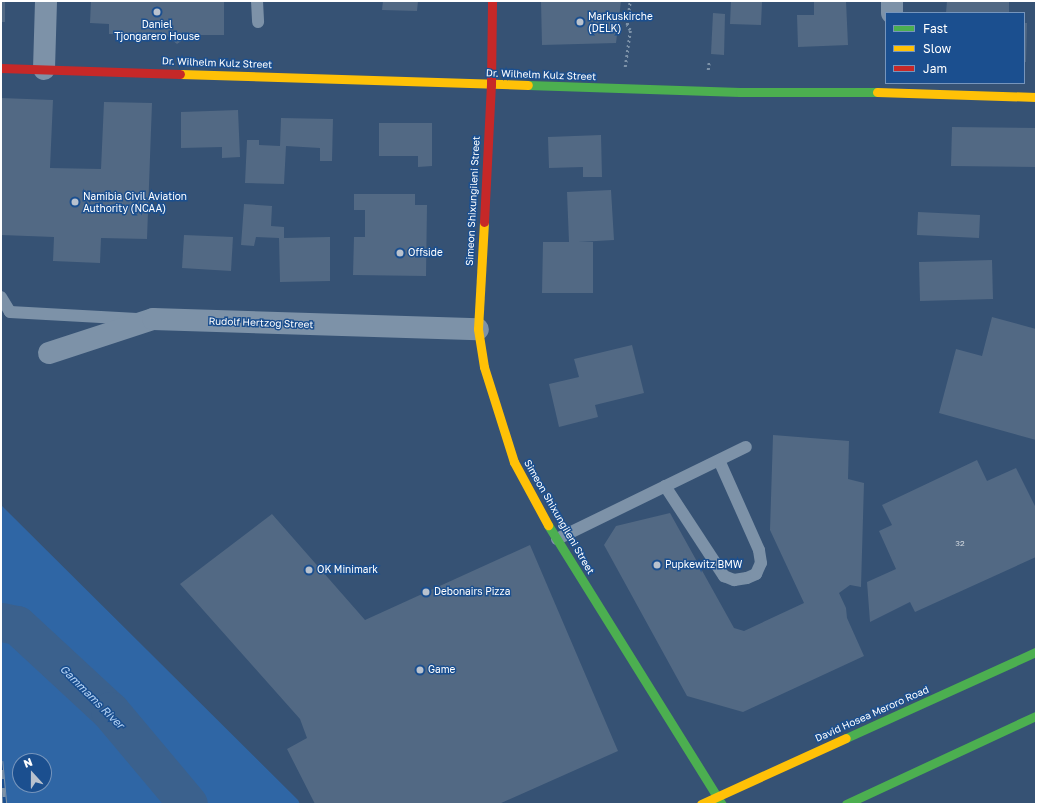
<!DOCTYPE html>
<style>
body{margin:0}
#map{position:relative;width:1037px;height:805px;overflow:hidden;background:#365274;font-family:"Golos Text",sans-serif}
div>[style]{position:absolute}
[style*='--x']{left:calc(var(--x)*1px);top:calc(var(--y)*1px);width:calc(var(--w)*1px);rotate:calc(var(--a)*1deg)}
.green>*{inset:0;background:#2f66a5}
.river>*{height:39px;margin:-19.5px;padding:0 19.5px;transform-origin:19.5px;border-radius:19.5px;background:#3b618d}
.building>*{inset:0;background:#526984}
.path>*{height:2.5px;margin-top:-1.25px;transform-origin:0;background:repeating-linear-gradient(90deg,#7d92a8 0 2px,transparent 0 5px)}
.lane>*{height:12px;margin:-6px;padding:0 6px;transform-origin:6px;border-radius:6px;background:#7d92a8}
.street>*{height:22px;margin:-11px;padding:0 11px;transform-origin:11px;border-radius:11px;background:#7d92a8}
.fast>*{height:9px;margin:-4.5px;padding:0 4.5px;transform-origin:4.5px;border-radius:4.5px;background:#4caf50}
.slow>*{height:9px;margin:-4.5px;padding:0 4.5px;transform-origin:4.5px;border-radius:4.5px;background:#ffc107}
.jam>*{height:9px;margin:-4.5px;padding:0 4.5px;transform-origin:4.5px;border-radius:4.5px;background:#c62828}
.rail>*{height:4.5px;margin-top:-2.25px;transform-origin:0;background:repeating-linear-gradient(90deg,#1b4f8f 0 9px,#7e92a7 0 18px);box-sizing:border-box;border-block:1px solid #7e92a7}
.dots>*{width:11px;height:11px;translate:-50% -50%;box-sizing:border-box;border:2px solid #1b4f8f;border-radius:50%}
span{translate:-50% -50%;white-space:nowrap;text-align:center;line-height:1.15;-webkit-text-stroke:3px #1b4f8f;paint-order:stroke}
.number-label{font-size:8px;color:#d4dae0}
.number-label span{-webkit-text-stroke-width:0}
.poi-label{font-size:10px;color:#fff}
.left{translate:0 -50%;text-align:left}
.street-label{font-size:10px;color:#fff}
.water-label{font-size:11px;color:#b5d3f5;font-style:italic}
.frame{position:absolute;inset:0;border:2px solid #fff;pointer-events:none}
.legend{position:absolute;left:885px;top:12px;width:140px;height:72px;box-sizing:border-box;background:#1b4f8f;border:1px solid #7695bc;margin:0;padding:5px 7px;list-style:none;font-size:12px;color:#fff}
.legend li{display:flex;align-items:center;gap:8px;height:20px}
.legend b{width:20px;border:1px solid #7695bc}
.north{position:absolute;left:12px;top:753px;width:40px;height:40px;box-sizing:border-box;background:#1b4f8f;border:1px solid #7695bc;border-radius:50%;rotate:339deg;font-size:11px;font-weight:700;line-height:16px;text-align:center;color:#fff}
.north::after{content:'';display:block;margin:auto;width:14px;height:18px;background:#b9c2ce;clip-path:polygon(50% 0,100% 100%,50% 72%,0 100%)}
</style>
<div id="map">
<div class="green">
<div style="clip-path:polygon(evenodd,1px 505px,298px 800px,300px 804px,1px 804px,1px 505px,20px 761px,44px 761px,44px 785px,20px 785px,20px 761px)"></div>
</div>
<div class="river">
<div style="--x:1;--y:622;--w:16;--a:11"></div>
<div style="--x:17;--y:625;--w:127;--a:42.8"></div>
<div style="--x:110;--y:711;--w:121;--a:50"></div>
</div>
<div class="building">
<div style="clip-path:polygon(1px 1px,5px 1px,5px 22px,1px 22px)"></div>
<div style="clip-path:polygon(91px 1px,224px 1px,224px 35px,190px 35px,177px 44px,167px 36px,109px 34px,109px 24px,90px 23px)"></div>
<div style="clip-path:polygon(383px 1px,418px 1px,417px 11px,382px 10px)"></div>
<div style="clip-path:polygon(541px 1px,621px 1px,616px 43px,542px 45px)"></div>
<div style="clip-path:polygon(731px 1px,762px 2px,761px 25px,730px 24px)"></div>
<div style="clip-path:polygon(814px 1px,846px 1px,848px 45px,798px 47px,797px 15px,814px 15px)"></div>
<div style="clip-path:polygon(947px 1px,1009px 1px,1009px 13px,946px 13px)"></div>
<div style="clip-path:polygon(713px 13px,725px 14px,724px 55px,711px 54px)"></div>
<div style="clip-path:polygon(1024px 23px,1027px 23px,1026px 62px,1024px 62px)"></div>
<div style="clip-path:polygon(1px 98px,53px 100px,50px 168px,101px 169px,104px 102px,152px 103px,147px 239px,101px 238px,100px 263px,53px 261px,54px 237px,1px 235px)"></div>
<div style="clip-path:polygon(238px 110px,240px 157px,222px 158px,222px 147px,181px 148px,181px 112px)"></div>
<div style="clip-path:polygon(281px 118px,333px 119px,332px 161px,320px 161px,320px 148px,286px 146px,284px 184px,245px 183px,247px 140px,259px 140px,259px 145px,280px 146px)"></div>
<div style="clip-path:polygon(379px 123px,432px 123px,432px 166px,418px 167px,418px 156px,379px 156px)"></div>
<div style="clip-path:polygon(952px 127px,1036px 128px,1036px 167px,951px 166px)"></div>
<div style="clip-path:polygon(601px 135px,602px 177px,583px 177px,583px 167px,549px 168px,548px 137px)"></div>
<div style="clip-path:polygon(611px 190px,614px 240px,578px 242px,593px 242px,593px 293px,542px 293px,543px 242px,569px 242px,567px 192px)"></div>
<div style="clip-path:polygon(354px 194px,415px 194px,415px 205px,427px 205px,426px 276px,353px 275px,354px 237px,365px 237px,365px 210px,354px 210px)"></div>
<div style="clip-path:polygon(244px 204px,272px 206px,271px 226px,284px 227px,284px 238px,330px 237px,330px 281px,280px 282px,279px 238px,256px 237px,254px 246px,241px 245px)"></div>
<div style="clip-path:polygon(918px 212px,980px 215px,979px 238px,917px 235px)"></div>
<div style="clip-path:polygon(184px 235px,233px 237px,231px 271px,182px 268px)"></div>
<div style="clip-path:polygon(992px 260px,993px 299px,920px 301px,919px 262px)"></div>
<div style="clip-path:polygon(992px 317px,1036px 329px,1036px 440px,939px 413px,956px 349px,982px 356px)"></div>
<div style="clip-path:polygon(632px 345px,644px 393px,595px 405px,598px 417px,559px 427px,549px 384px,579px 377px,574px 359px)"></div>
<div style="clip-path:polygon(773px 435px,849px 441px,848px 479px,864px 483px,861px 587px,850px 585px,839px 593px,846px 608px,847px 618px,864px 656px,743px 712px,687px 696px,604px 545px,616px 526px,670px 513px,734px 628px,744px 631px,804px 603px,770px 530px)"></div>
<div style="clip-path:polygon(977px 460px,987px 481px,1016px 468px,1036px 508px,1036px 557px,915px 612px,910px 602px,870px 622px,867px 582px,896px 569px,879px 531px,892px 525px,882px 505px)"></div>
<div style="clip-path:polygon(272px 514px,365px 620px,530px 545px,618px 751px,499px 804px,315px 804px,287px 749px,307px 738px,300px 719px,180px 584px)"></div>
</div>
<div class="path">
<div style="--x:625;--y:67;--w:37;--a:-82"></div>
<div style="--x:630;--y:30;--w:6;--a:-121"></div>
<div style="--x:627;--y:25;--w:24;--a:-83"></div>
<div style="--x:708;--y:70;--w:8;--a:-83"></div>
</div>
<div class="lane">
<div style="--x:257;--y:1;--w:21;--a:87"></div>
<div style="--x:1;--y:297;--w:17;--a:59"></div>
<div style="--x:10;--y:312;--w:127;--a:3.2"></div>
<div style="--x:665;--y:486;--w:108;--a:56.8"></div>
<div style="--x:724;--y:576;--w:11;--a:22"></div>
<div style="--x:734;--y:580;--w:13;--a:-9"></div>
<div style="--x:747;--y:578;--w:10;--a:-24"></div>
<div style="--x:756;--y:574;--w:12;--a:-66"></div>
<div style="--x:761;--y:563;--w:13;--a:-99"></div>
<div style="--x:759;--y:550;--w:98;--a:-114"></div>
<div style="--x:557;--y:539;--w:210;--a:-26"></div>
</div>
<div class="street">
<div style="--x:892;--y:13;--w:12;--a:-90"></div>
<div style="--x:44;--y:69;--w:68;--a:-88.3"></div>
<div style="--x:49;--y:353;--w:109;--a:-18.1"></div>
<div style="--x:153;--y:319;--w:325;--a:1.8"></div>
</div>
<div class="fast">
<div style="--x:528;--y:85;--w:212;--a:1.9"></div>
<div style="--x:740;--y:92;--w:137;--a:0"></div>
<div style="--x:548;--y:525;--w:329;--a:58.1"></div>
<div style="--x:846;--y:738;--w:209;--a:-24.4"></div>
<div style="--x:846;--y:804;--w:209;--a:-24.9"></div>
</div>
<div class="slow">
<div style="--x:180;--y:74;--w:348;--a:1.8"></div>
<div style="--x:877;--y:92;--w:159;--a:1.8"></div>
<div style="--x:484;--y:222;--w:107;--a:93.2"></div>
<div style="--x:478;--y:329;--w:38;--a:81"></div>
<div style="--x:484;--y:367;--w:100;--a:72.5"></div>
<div style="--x:514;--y:462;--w:72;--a:61.6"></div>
<div style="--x:701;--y:804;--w:159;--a:-24.5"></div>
</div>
<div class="jam">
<div style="--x:1;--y:68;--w:179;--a:1.9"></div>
<div style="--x:484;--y:222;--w:137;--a:-87.1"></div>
<div style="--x:491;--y:85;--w:84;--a:-89.3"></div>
</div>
<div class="rail">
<div style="--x:1;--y:761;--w:43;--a:84.7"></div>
</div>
<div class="dots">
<div style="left:157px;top:12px;background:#b9c2ce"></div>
<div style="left:580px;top:22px;background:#b9c2ce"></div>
<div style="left:75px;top:202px;background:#b9c2ce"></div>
<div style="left:400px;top:253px;background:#b9c2ce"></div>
<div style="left:657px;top:565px;background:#b9c2ce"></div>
<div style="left:309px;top:570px;background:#b9c2ce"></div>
<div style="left:426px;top:592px;background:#b9c2ce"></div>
<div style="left:420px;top:670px;background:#b9c2ce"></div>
</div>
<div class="number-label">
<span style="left:960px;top:544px">32</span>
</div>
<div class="poi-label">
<span class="left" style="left:588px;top:22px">Markuskirche<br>(DELK)</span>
<span style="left:157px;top:30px">Daniel<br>Tjongarero House</span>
<span class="left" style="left:83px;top:202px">Namibia Civil Aviation<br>Authority (NCAA)</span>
<span class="left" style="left:408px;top:253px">Offside</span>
<span class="left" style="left:665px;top:565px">Pupkewitz BMW</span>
<span class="left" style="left:317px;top:570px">OK Minimark</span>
<span class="left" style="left:434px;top:592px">Debonairs Pizza</span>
<span class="left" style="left:428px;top:670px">Game</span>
</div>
<div class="street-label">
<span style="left:217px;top:63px;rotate:2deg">Dr. Wilhelm Kulz Street</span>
<span style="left:541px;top:75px;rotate:2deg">Dr. Wilhelm Kulz Street</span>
<span style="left:473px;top:201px;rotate:-87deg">Simeon Shixungileni Street</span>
<span style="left:261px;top:323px;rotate:2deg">Rudolf Hertzog Street</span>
<span style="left:559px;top:517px;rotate:60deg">Simeon Shixungileni Street</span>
<span style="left:872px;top:714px;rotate:-24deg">David Hosea Meroro Road</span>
</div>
<div class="water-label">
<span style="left:92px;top:697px;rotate:45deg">Gammams River</span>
</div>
<div class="frame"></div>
<ul class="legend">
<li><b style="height:5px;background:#4caf50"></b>Fast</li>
<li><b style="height:5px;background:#ffc107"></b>Slow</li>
<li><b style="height:5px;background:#c62828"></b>Jam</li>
</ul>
<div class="north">N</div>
</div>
